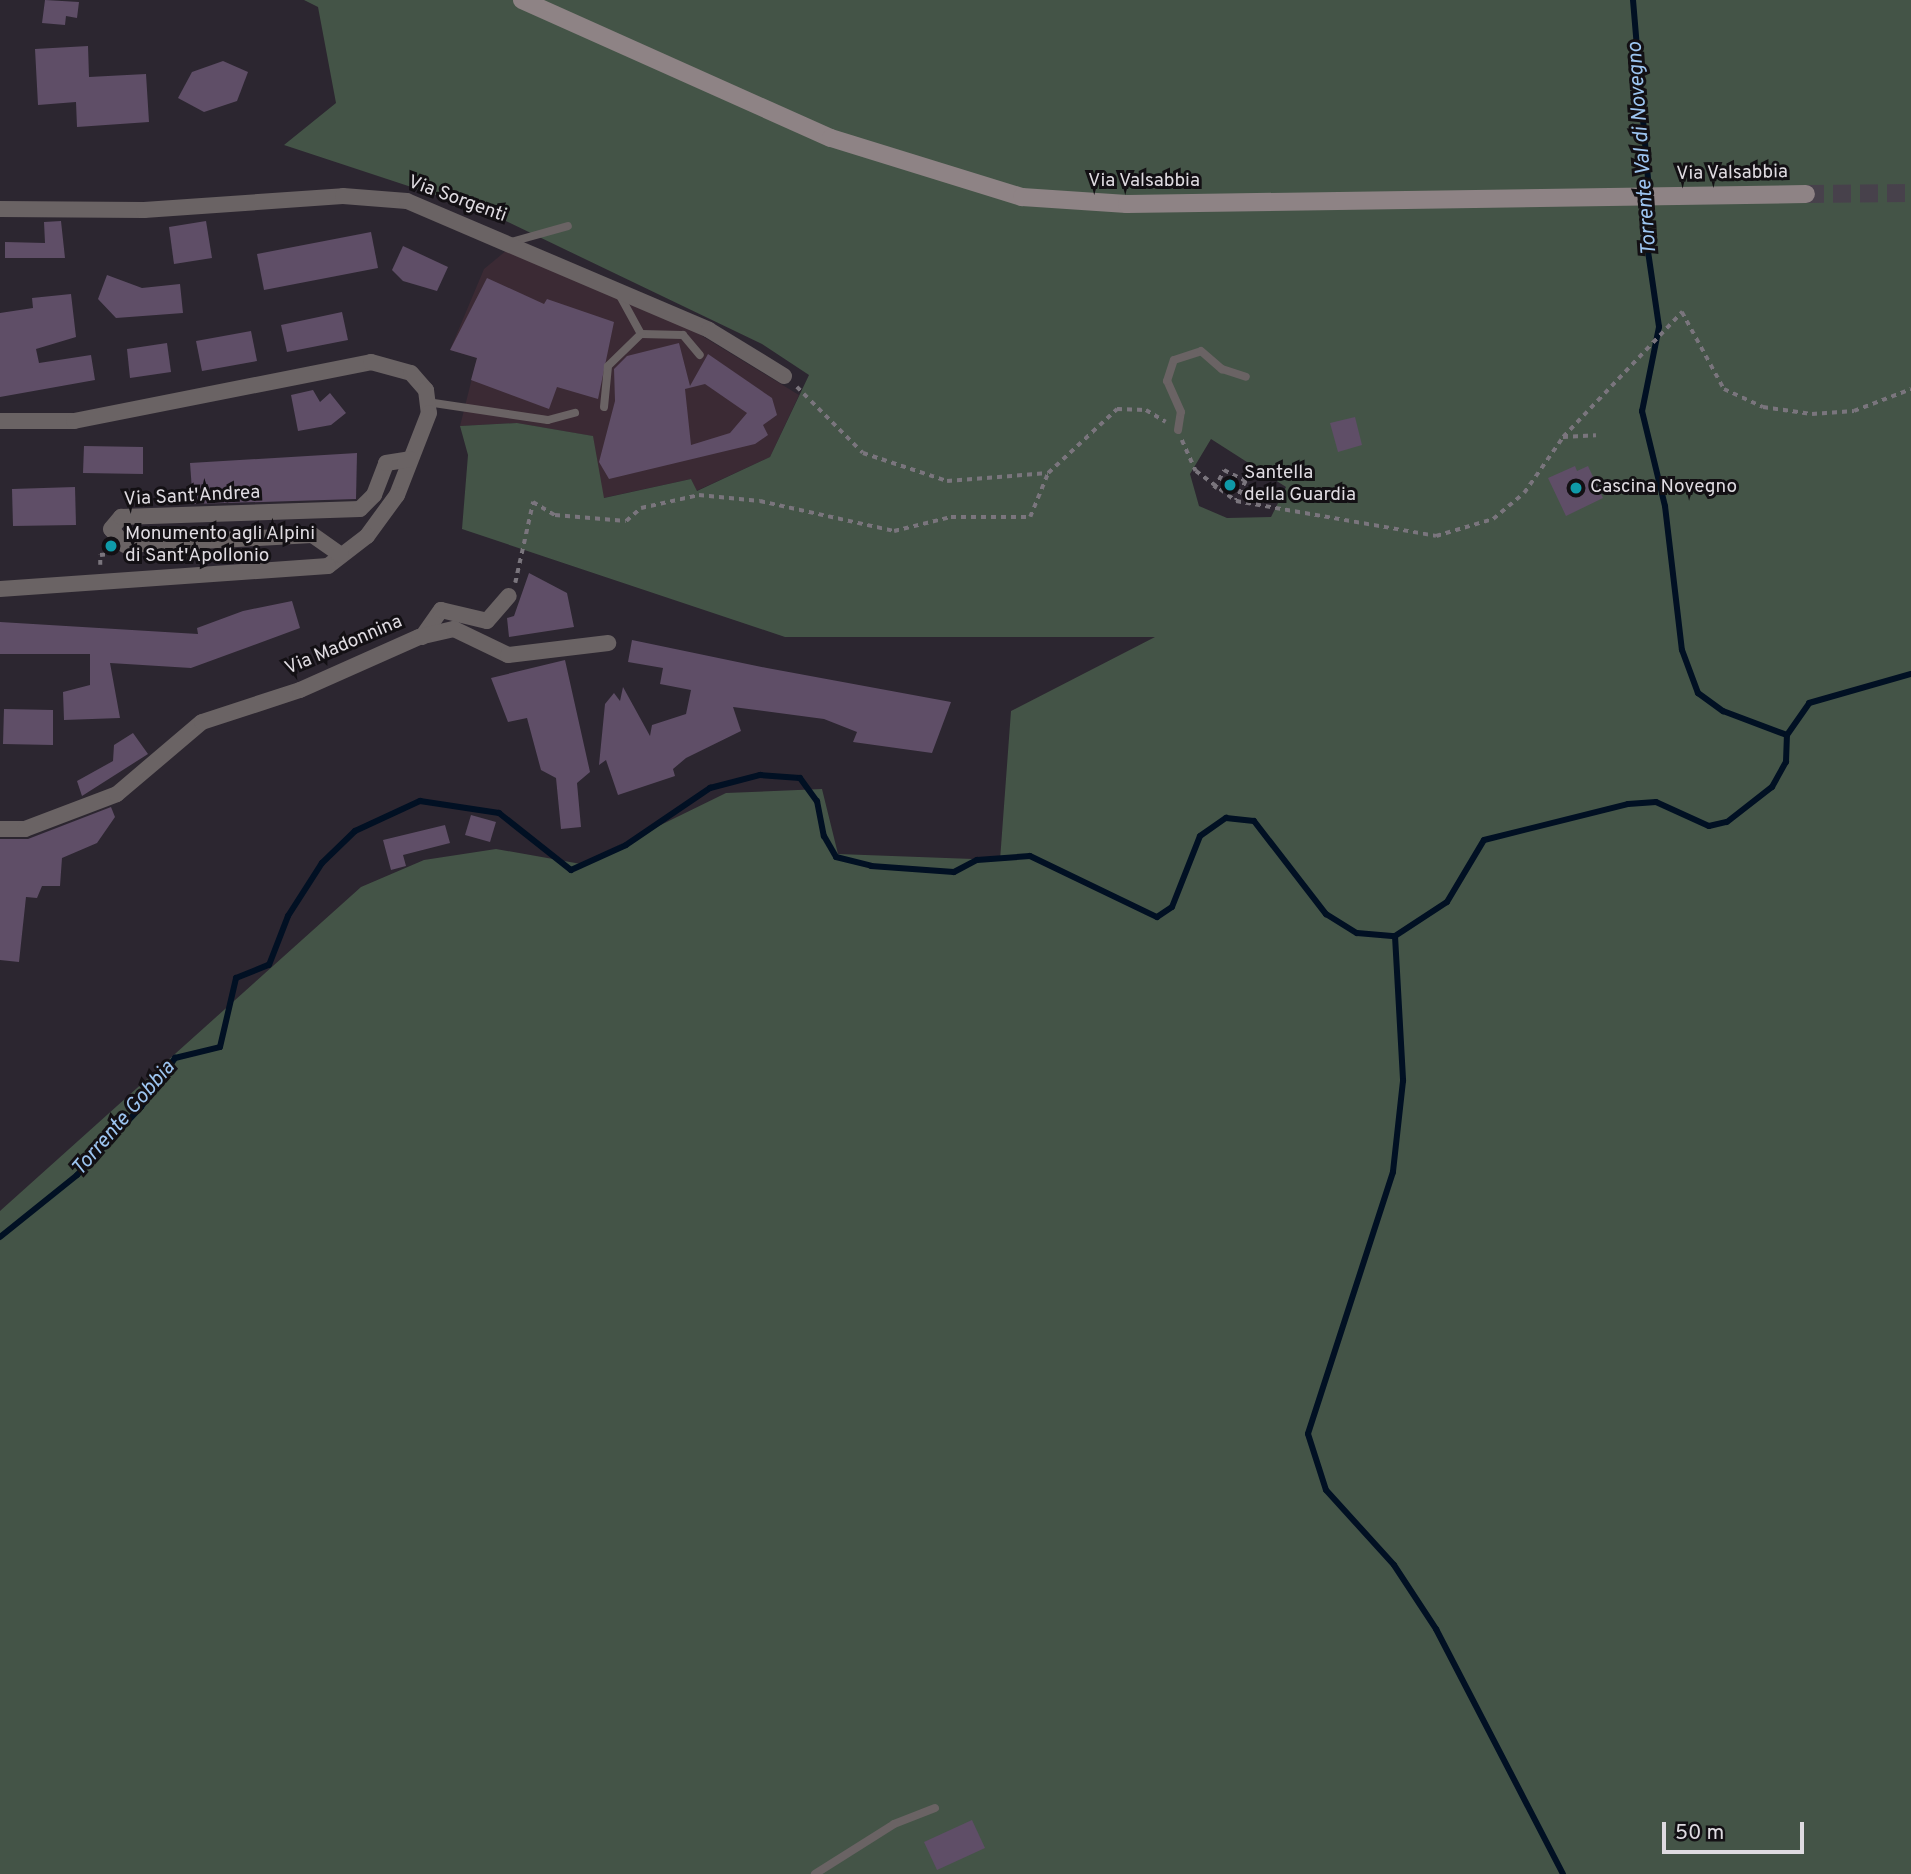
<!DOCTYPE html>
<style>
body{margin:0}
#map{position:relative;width:1911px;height:1874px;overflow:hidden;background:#2c2630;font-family:Overpass,sans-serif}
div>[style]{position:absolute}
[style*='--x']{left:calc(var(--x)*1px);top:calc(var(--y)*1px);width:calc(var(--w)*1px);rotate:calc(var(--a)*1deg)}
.industrial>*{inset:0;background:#3b2a34}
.green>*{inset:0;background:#445447}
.stream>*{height:6px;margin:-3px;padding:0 3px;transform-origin:3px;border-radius:3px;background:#011023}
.building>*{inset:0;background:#5f4e67}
.secondary-tunnel>*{height:18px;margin-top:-9px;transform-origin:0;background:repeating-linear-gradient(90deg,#47414b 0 18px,transparent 0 27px)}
.path>*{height:3.5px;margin-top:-1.75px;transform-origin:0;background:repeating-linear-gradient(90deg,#7a757d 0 5px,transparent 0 10px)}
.lane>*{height:8px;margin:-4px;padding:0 4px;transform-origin:4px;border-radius:4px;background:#6a6364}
.street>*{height:16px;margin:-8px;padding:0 8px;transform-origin:8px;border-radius:8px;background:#6a6364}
.secondary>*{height:18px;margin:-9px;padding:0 9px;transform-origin:9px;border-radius:9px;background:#8e8385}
.dots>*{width:19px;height:19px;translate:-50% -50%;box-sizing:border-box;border:4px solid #131014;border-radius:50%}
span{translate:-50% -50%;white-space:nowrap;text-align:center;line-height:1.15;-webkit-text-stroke:6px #131014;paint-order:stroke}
.street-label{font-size:19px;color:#dfdbe1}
.poi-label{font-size:19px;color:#dfdbe1}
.left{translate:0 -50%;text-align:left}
.water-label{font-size:21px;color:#9dc5f1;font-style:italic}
.scale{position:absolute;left:1662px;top:1822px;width:142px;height:32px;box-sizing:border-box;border:4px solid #dfdbe1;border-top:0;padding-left:9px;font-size:21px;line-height:24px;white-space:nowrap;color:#dfdbe1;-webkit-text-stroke:5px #131014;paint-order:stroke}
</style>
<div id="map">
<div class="industrial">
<div style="clip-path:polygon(507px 250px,694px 331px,799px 395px,770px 457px,696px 491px,691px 479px,603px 498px,592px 436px,516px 423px,460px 426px,477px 358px,450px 350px,484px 269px)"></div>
</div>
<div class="green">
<div style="clip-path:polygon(evenodd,304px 0,1911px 0,1911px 1874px,0 1874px,0 1211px,361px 887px,424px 860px,496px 849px,581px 864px,726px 793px,822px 789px,838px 854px,1000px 860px,1011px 711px,1155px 637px,785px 637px,462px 529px,468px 455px,460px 426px,517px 423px,593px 436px,604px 498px,691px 479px,697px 491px,770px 457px,809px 375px,762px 344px,487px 212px,284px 145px,336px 103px,318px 7px,304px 0,1211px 439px,1286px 487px,1271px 517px,1227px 518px,1199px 506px,1190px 474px,1211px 439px)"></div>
</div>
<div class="stream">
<div style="--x:1633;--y:0;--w:205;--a:85.2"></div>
<div style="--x:1650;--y:204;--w:15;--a:118"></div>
<div style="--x:1643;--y:217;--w:111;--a:81.7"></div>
<div style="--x:1659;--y:327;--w:86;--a:101.4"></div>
<div style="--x:1642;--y:411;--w:98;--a:76.4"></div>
<div style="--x:1665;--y:506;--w:145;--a:83.3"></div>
<div style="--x:1682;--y:650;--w:46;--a:69.6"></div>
<div style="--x:1698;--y:693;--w:31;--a:36"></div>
<div style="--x:1723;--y:711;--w:68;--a:20.6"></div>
<div style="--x:1395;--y:936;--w:145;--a:86.8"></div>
<div style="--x:1403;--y:1081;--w:92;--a:96.3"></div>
<div style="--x:1393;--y:1172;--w:275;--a:108"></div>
<div style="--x:1308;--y:1434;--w:59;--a:72.2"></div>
<div style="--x:1326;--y:1490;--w:101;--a:47.8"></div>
<div style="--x:1394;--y:1565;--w:77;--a:56.7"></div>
<div style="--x:1436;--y:1629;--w:276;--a:62.6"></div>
<div style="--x:0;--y:1237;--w:99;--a:-38.8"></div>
<div style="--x:77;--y:1175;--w:93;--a:-46.7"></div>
<div style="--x:141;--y:1107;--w:60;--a:-55.2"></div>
<div style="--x:175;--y:1058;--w:46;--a:-13.7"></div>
<div style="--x:220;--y:1047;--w:71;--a:-76.9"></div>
<div style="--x:236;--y:978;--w:35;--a:-22"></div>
<div style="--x:269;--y:965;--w:53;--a:-68.8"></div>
<div style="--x:288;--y:916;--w:63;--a:-57.3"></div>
<div style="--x:322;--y:863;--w:46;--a:-44.1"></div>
<div style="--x:355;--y:831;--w:72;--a:-24.8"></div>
<div style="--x:420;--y:801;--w:80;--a:8.6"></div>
<div style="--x:499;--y:813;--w:92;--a:38.4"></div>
<div style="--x:571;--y:870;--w:60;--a:-24.4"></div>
<div style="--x:626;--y:845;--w:102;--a:-34.2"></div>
<div style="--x:710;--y:788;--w:52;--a:-14.6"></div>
<div style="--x:760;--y:775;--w:40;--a:4.3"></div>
<div style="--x:800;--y:778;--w:29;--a:54"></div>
<div style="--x:817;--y:801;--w:36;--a:79"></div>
<div style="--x:824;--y:836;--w:24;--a:60"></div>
<div style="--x:836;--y:857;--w:36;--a:14"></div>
<div style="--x:871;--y:866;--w:83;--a:4.1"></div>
<div style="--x:954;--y:872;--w:26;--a:-28"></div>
<div style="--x:977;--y:860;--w:53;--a:-4.3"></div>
<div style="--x:1030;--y:856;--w:141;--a:25.7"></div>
<div style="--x:1157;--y:917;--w:18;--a:-34"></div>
<div style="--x:1172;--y:907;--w:76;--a:-68.5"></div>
<div style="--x:1200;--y:836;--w:32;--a:-35"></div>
<div style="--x:1226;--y:818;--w:28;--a:6"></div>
<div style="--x:1254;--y:821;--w:118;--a:52.3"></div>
<div style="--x:1326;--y:914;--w:36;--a:32"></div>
<div style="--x:1357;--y:933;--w:38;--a:5"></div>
<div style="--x:1395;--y:936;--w:62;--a:-33.2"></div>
<div style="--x:1447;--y:902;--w:72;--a:-59.2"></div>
<div style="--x:1484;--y:840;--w:148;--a:-14"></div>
<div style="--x:1628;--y:804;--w:28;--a:-4"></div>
<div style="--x:1656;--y:802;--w:58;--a:24.4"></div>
<div style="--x:1709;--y:826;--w:18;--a:-13"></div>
<div style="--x:1727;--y:822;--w:57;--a:-37.9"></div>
<div style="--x:1772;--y:787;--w:29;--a:-61"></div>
<div style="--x:1786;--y:762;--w:27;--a:-88"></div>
<div style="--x:1787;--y:735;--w:39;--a:-55"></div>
<div style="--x:1809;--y:703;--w:106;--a:-15.9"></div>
</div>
<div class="building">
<div style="clip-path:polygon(45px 0,79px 2px,77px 18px,66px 16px,65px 25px,42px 23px)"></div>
<div style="clip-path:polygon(88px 46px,89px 77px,146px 74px,149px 122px,77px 127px,76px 102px,38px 105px,35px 49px)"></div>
<div style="clip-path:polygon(223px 61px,248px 72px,237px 101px,204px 112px,178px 98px,192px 72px)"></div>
<div style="clip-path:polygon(61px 221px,65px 258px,5px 258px,5px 242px,45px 243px,44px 222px)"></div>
<div style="clip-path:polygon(206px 221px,212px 258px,174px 264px,169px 227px)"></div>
<div style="clip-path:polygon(371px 232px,378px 268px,264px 290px,257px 254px)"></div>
<div style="clip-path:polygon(403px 246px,448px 267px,437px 291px,403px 281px,392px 270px)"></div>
<div style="clip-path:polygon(107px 275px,142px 288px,180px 284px,183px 313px,116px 318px,98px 299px)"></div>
<div style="clip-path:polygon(487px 278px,544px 304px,547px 299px,614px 322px,598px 399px,557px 387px,549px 409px,471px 380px,477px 358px,450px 350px)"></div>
<div style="clip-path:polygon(71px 294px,76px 337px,36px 349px,39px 363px,91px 355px,95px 380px,0 397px,0 313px,33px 308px,32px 298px)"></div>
<div style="clip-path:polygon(342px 312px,348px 340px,287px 352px,281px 325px)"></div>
<div style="clip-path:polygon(251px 331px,257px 361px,202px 371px,196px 341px)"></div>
<div style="clip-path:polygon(167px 343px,171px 372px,130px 378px,127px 349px)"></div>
<div style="clip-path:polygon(evenodd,679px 343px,690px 386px,708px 354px,772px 398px,777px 415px,763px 425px,768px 435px,755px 444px,609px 479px,599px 462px,615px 401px,614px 369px,627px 356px,679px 343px,705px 384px,747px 413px,730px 433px,691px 445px,685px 389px,705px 384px)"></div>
<div style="clip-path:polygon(313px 390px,320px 402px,330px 393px,346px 413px,331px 425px,298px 431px,291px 395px)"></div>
<div style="clip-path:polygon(1355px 417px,1362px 445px,1338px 452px,1330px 423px)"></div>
<div style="clip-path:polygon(84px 446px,143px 447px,143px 474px,83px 473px)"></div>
<div style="clip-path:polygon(357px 453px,356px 499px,193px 504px,190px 463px)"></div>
<div style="clip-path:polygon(1575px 466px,1577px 471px,1588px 466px,1603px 498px,1566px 516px,1548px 478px)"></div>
<div style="clip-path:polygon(75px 487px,76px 525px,13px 526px,12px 489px)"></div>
<div style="clip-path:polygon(529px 573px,567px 593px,574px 627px,509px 637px,507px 618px,514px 616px)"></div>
<div style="clip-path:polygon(292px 601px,300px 628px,191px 668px,110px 663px,120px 718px,64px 720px,63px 692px,90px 685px,90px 654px,0 654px,0 622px,198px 634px,197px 628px,243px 611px)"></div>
<div style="clip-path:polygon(632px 640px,767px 668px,951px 702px,932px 753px,853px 742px,857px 732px,824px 719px,733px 707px,741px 731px,686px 758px,673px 769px,675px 776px,618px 795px,606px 760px,599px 765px,605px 704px,614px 693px,620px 701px,623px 687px,650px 736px,652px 725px,686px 714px,691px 690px,660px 684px,663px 668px,628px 662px)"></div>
<div style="clip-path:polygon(565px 660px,590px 772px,577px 783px,581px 827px,561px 829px,556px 778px,541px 770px,527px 718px,508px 722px,491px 678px)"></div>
<div style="clip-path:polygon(4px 709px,53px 710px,53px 745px,3px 744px)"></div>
<div style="clip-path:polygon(133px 733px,148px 754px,82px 796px,77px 781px,113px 761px,114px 745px)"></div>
<div style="clip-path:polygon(111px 807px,115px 817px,97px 843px,62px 858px,60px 886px,42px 886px,37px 898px,26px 897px,19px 962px,0 960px,0 839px,28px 839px)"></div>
<div style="clip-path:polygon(471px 815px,496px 822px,490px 842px,465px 835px)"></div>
<div style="clip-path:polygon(445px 825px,450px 843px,403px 855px,406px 866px,391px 870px,383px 840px)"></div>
<div style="clip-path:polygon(972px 1820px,985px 1848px,937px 1870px,924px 1842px)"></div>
</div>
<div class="secondary-tunnel">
<div style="--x:1806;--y:194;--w:105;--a:-0.5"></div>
</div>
<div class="path">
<div style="--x:797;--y:387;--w:93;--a:45"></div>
<div style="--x:863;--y:453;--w:89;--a:18.4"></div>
<div style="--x:947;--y:481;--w:101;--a:-4.5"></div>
<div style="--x:1048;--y:473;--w:94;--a:-42.8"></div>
<div style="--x:1117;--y:409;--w:29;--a:2"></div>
<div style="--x:1146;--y:410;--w:23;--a:31"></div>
<div style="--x:1563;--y:437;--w:33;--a:-3"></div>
<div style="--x:1182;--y:440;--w:34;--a:66"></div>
<div style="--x:1196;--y:471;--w:50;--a:36.9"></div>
<div style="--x:1236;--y:501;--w:203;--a:9.9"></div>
<div style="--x:1436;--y:536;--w:59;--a:-16.6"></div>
<div style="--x:1493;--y:519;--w:40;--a:-40"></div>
<div style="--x:1524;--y:493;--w:68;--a:-55.1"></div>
<div style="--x:1563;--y:437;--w:173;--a:-46.4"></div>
<div style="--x:1682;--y:312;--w:88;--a:61.4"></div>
<div style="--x:1724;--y:389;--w:43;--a:24.8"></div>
<div style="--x:1763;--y:407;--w:49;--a:8.1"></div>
<div style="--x:1812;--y:414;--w:42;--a:-4.1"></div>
<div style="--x:1854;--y:411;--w:61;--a:-21.1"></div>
<div style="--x:1214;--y:489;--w:21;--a:-62"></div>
<div style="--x:1224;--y:470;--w:25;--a:27"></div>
<div style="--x:1246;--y:481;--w:22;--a:117"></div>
<div style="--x:100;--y:565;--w:10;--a:-90"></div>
<div style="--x:100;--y:555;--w:10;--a:-6"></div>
<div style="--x:515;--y:583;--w:83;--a:-77.5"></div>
<div style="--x:533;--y:502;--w:26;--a:31"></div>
<div style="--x:555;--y:515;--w:71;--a:4.8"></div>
<div style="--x:626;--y:521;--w:20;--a:-41"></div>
<div style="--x:641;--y:508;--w:59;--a:-12.6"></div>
<div style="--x:699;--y:495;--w:61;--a:5.6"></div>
<div style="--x:760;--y:501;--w:137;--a:12.6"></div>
<div style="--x:894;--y:531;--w:59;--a:-13.8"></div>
<div style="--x:951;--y:517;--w:79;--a:0"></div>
<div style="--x:1030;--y:517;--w:48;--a:-67.8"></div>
</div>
<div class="lane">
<div style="--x:511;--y:242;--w:59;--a:-15.7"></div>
<div style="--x:618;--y:292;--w:48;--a:61.3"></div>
<div style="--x:641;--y:334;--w:42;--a:1.4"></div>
<div style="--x:683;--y:335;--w:26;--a:50"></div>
<div style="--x:427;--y:402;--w:122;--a:8.5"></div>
<div style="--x:548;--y:420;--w:28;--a:-15"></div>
<div style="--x:604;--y:407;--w:41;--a:-84.4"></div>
<div style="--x:608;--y:366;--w:46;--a:-44.1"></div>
<div style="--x:1178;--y:430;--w:18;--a:-81"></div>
<div style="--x:1181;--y:412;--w:34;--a:-114"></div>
<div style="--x:1167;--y:381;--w:22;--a:-72"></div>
<div style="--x:1174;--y:360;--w:28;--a:-18"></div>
<div style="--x:1201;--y:351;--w:28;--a:41"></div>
<div style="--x:1222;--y:369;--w:25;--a:18"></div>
<div style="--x:815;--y:1874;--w:93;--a:-32.3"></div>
<div style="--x:894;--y:1824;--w:44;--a:-21.3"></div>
</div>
<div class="street">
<div style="--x:0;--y:209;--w:144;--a:0.4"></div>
<div style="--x:144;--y:210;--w:199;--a:-4"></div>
<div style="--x:343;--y:196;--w:64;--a:4.5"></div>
<div style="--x:407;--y:201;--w:328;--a:23.1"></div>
<div style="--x:709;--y:330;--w:88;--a:31.5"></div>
<div style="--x:0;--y:421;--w:74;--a:0"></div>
<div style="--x:74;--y:421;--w:303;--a:-11.2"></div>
<div style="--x:371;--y:362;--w:41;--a:15.4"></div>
<div style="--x:411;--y:373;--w:23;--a:49"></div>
<div style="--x:426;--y:390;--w:23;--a:83"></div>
<div style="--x:429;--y:413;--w:88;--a:111.3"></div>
<div style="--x:397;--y:495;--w:51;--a:126.2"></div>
<div style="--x:367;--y:536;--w:49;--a:142.4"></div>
<div style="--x:328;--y:566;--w:329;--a:176"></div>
<div style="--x:341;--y:555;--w:35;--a:-145"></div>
<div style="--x:312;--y:535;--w:187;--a:176.9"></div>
<div style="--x:125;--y:545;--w:21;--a:-131"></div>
<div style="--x:111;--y:529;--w:16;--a:-50"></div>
<div style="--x:121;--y:517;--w:239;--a:-1.9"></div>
<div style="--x:360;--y:509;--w:20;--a:-45"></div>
<div style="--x:374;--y:495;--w:34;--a:-69"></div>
<div style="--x:386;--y:463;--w:24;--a:-9"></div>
<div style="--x:422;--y:637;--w:33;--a:-55"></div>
<div style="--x:441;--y:610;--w:47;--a:13.4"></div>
<div style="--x:487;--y:621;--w:33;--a:-49"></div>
<div style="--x:0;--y:829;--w:25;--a:0"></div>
<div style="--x:25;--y:829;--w:98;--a:-20.8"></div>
<div style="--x:117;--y:794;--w:111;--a:-40.3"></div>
<div style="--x:202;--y:722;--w:103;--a:-18.1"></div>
<div style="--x:300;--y:690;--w:130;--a:-24"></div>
<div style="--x:419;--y:637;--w:36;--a:-13"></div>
<div style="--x:454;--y:629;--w:60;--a:25.7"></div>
<div style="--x:508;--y:655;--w:101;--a:-6.8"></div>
</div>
<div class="secondary">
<div style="--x:522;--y:0;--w:338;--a:24.1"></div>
<div style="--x:831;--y:138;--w:200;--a:17.2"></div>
<div style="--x:1022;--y:197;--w:105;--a:3.8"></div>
<div style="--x:1127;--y:204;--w:679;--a:-0.84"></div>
</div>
<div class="dots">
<div style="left:1230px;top:485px;background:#0f9aa8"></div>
<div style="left:1576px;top:488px;background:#0f9aa8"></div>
<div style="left:111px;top:546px;background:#0f9aa8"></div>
</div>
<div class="street-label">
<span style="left:1732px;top:174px;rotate:-1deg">Via Valsabbia</span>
<span style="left:1144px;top:182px">Via Valsabbia</span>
<span style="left:457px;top:200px;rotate:20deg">Via Sorgenti</span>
<span style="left:192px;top:497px;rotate:-3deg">Via Sant'Andrea</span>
<span style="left:344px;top:646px;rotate:-23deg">Via Madonnina</span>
</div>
<div class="poi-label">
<span class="left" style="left:1244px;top:485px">Santella<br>della Guardia</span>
<span class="left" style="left:1590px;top:488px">Cascina Novegno</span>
<span class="left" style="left:125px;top:546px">Monumento agli Alpini<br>di Sant'Apollonio</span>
</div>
<div class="water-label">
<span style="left:1643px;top:149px;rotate:-94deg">Torrente Val di Novegno</span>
<span style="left:124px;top:1119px;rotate:-49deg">Torrente Gobbia</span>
</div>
<div class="scale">50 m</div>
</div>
